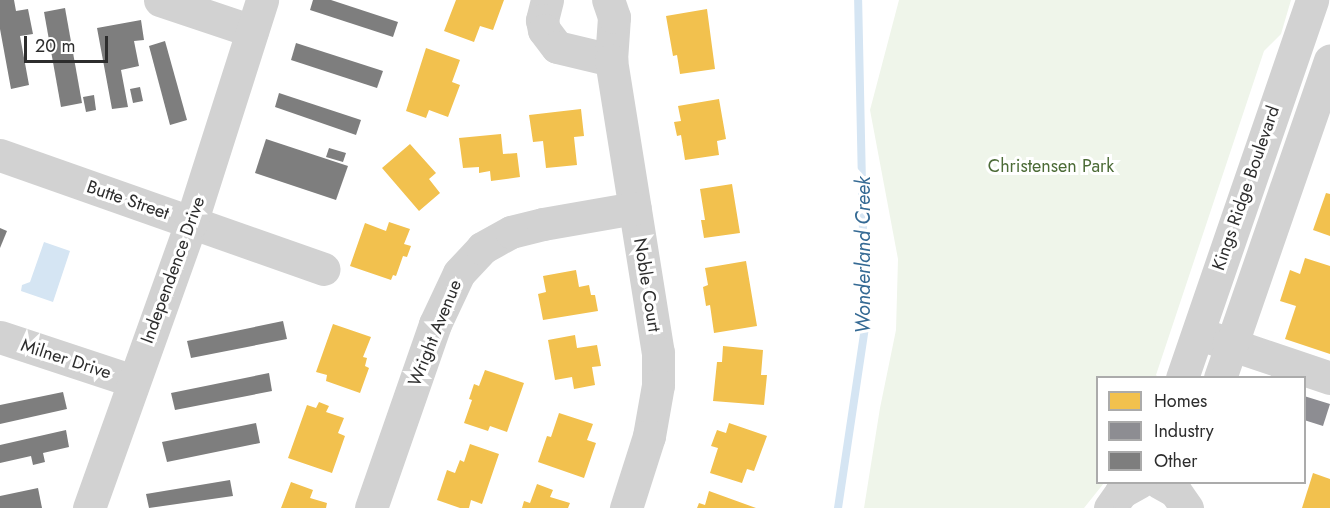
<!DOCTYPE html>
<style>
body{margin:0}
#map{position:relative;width:1330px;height:508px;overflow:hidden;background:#fff;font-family:Jost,sans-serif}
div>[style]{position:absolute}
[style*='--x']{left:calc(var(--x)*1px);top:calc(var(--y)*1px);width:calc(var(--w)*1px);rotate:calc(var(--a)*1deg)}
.green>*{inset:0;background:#eff5ea}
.water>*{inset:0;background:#d5e5f3}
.homes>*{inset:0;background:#f2c14e}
.industry>*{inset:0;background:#8d8d92}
.stream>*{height:8px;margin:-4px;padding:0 4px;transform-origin:4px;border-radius:4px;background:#d5e5f3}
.building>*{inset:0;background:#7e7e7e}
.street>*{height:33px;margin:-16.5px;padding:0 16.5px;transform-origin:16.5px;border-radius:16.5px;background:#d2d2d2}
span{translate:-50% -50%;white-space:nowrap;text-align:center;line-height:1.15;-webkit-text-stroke:6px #fff;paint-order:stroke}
.park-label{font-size:18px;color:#4c6b37}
.street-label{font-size:18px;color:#2d2d2d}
.water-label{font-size:20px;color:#356a94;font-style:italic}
.legend{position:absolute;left:1096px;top:376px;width:210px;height:108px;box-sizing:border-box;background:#fff;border:2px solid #ababab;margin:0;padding:8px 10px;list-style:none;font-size:18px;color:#2d2d2d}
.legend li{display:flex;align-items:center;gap:12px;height:30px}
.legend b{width:30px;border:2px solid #ababab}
.scale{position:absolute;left:24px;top:36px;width:84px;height:27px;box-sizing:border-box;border:3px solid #2d2d2d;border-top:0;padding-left:8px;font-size:18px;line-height:21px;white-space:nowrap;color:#2d2d2d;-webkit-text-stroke:4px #fff;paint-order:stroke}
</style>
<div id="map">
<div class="green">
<div style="clip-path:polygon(899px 0,1291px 0,1281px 34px,1264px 51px,1156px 375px,1158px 377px,1098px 378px,1098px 482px,1104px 483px,1084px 508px,864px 508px,880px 408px,896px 330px,898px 259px,870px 110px)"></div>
</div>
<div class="water">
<div style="clip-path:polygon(44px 242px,70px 251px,53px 302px,21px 291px,22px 285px,30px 282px)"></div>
</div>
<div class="homes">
<div style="clip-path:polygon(456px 0,504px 0,493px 30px,480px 26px,474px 42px,444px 31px)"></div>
<div style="clip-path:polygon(707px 9px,715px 69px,680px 74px,677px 55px,673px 56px,666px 16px)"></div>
<div style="clip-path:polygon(426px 48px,460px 60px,452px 82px,460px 85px,448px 117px,429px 110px,426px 118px,406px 111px)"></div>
<div style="clip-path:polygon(719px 99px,726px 139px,717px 141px,719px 155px,685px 160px,681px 135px,677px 136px,674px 122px,681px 121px,678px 106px)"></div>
<div style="clip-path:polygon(581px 109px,584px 136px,574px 137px,577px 165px,546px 168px,543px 141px,533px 142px,529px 115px)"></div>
<div style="clip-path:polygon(501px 134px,503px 154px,517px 153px,520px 177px,491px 181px,490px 171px,479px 173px,479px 167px,463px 168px,459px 138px)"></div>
<div style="clip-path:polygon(410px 144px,436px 173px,429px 179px,440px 193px,419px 211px,382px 168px)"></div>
<div style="clip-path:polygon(732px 184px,740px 233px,704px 238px,701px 220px,705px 220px,700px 189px)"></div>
<div style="clip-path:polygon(1326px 193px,1330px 194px,1330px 236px,1313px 230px)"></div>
<div style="clip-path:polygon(389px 222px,410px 229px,404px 244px,411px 246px,407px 257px,403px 256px,396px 276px,393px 275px,391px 280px,350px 266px,365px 223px,386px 231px)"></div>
<div style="clip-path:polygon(1305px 258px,1330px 266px,1330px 354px,1285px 339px,1296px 306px,1280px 301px,1290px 270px,1300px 274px)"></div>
<div style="clip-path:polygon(746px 261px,757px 326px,714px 333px,710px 305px,706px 306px,703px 287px,708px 285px,705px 268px)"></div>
<div style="clip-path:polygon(576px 270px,579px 287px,589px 285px,591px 295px,595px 295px,598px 311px,543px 320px,538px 294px,546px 292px,543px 276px)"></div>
<div style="clip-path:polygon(333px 324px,371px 337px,363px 357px,367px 358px,365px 366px,369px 368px,360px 393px,326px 381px,327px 375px,316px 372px)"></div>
<div style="clip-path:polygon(575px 335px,577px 348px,597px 345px,601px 366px,592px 367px,595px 385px,574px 389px,572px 377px,555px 380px,548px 340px)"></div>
<div style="clip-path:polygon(723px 346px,763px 350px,761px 375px,767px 375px,764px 405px,713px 401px,717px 362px,722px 362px)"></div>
<div style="clip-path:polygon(485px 370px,524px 383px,507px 432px,490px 426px,488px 431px,464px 423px,472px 400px,469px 399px,474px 384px,479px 386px)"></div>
<div style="clip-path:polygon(319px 402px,329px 406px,326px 412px,344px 418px,338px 433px,345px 436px,332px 473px,288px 458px,307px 405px,316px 408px)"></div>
<div style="clip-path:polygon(559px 413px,593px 424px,587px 440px,596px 443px,584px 478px,538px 462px,547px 436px,551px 437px)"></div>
<div style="clip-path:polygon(729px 423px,767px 436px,754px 471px,747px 469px,742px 483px,710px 473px,718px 448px,711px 446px,717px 430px,726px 433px)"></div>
<div style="clip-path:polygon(470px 444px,499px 454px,482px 504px,471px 500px,469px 508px,460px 508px,437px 500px,447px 470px,455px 473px,460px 460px,464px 462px)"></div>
<div style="clip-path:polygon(1313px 473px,1330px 479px,1330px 508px,1302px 508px)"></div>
<div style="clip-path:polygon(291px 482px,313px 490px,310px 498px,327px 503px,326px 508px,281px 508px)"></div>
<div style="clip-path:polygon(537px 484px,553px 490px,550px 497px,570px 503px,568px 508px,522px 508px,524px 501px,530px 503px)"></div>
<div style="clip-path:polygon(709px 491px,756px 508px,697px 508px,699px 503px,705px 505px)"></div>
</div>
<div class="industry">
<div style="clip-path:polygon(1304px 396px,1330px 404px,1323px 426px,1304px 420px)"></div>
</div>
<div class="stream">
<div style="--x:838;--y:508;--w:182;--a:-81.5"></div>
<div style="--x:865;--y:328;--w:328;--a:-91.2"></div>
</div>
<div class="building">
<div style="clip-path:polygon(0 0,14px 0,16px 11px,28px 9px,33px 34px,20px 36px,29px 85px,11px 89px,0 29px)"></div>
<div style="clip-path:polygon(313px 0,331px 0,398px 22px,393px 37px,310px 10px)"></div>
<div style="clip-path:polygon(65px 8px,82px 103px,61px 107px,44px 12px)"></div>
<div style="clip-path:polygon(141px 20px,144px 40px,134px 41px,139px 66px,121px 70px,128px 107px,112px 109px,97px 28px)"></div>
<div style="clip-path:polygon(165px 41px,187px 120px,170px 125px,149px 46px)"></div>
<div style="clip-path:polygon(296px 43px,383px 71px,377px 88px,291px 60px)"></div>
<div style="clip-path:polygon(140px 87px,143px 101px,133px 103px,130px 89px)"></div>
<div style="clip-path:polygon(279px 93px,361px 120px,356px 135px,275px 107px)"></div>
<div style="clip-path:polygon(94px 95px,96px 110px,86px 112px,83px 97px)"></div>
<div style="clip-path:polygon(266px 139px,348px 166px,336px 200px,255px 173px)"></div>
<div style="clip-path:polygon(329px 148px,346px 153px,343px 162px,326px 157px)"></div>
<div style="clip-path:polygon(0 228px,7px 231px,0 248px)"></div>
<div style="clip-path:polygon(283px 321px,287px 339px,191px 358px,187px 341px)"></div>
<div style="clip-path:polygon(269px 373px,272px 391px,175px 410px,171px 393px)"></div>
<div style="clip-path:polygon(63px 392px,67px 409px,0 424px,0 405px)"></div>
<div style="clip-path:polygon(256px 423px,260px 443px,167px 462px,162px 442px)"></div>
<div style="clip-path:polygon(66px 430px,69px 447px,43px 453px,45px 462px,33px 465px,31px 456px,0 463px,0 445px)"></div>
<div style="clip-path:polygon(230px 480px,233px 496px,149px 508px,146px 494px)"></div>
<div style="clip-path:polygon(38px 488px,42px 508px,0 508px,0 496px)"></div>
</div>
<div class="street">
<div style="--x:160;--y:0;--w:97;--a:18.6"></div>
<div style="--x:547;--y:0;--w:21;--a:104"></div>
<div style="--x:542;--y:20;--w:10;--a:79"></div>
<div style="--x:544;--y:30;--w:21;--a:53"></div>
<div style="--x:557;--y:47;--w:56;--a:13.5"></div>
<div style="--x:611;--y:60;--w:43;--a:-86"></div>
<div style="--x:614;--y:17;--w:18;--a:-109"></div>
<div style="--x:611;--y:60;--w:296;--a:80.9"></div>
<div style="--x:658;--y:352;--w:33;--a:90"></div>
<div style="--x:658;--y:385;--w:52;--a:100"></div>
<div style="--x:649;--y:436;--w:76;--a:107.7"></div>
<div style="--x:0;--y:155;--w:343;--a:19.4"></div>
<div style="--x:0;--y:337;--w:140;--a:18.3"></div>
<div style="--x:1209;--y:337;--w:128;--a:18.7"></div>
<div style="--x:1182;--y:378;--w:400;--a:-71"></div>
<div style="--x:1220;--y:378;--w:336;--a:-70.9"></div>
<div style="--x:1159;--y:482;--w:18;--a:29"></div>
<div style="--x:1175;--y:491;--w:21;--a:55"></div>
<div style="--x:89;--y:508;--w:303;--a:-70.3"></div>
<div style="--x:191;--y:223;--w:234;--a:-72.3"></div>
<div style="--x:371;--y:508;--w:195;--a:-70.8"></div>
<div style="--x:435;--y:324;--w:56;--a:-64.8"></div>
<div style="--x:459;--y:273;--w:34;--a:-47"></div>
<div style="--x:482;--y:248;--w:33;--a:-29"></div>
<div style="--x:511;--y:232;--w:33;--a:-14"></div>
<div style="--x:543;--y:224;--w:93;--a:-9.9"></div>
<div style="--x:1110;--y:508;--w:19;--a:-55"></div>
<div style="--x:1121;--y:492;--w:21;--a:-29"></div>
</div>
<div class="park-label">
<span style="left:1051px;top:166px">Christensen Park</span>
</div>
<div class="street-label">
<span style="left:1246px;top:188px;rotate:-71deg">Kings Ridge Boulevard</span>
<span style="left:128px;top:200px;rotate:19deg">Butte Street</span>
<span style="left:173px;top:270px;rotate:-70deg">Independence Drive</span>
<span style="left:647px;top:285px;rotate:81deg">Noble Court</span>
<span style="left:435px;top:333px;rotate:-68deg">Wright Avenue</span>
<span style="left:66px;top:359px;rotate:18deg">Milner Drive</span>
</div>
<div class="water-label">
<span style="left:863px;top:255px;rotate:-90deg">Wonderland Creek</span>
</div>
<ul class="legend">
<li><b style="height:16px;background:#f2c14e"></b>Homes</li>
<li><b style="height:16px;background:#8d8d92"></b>Industry</li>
<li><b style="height:16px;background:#7e7e7e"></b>Other</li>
</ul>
<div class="scale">20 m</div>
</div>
